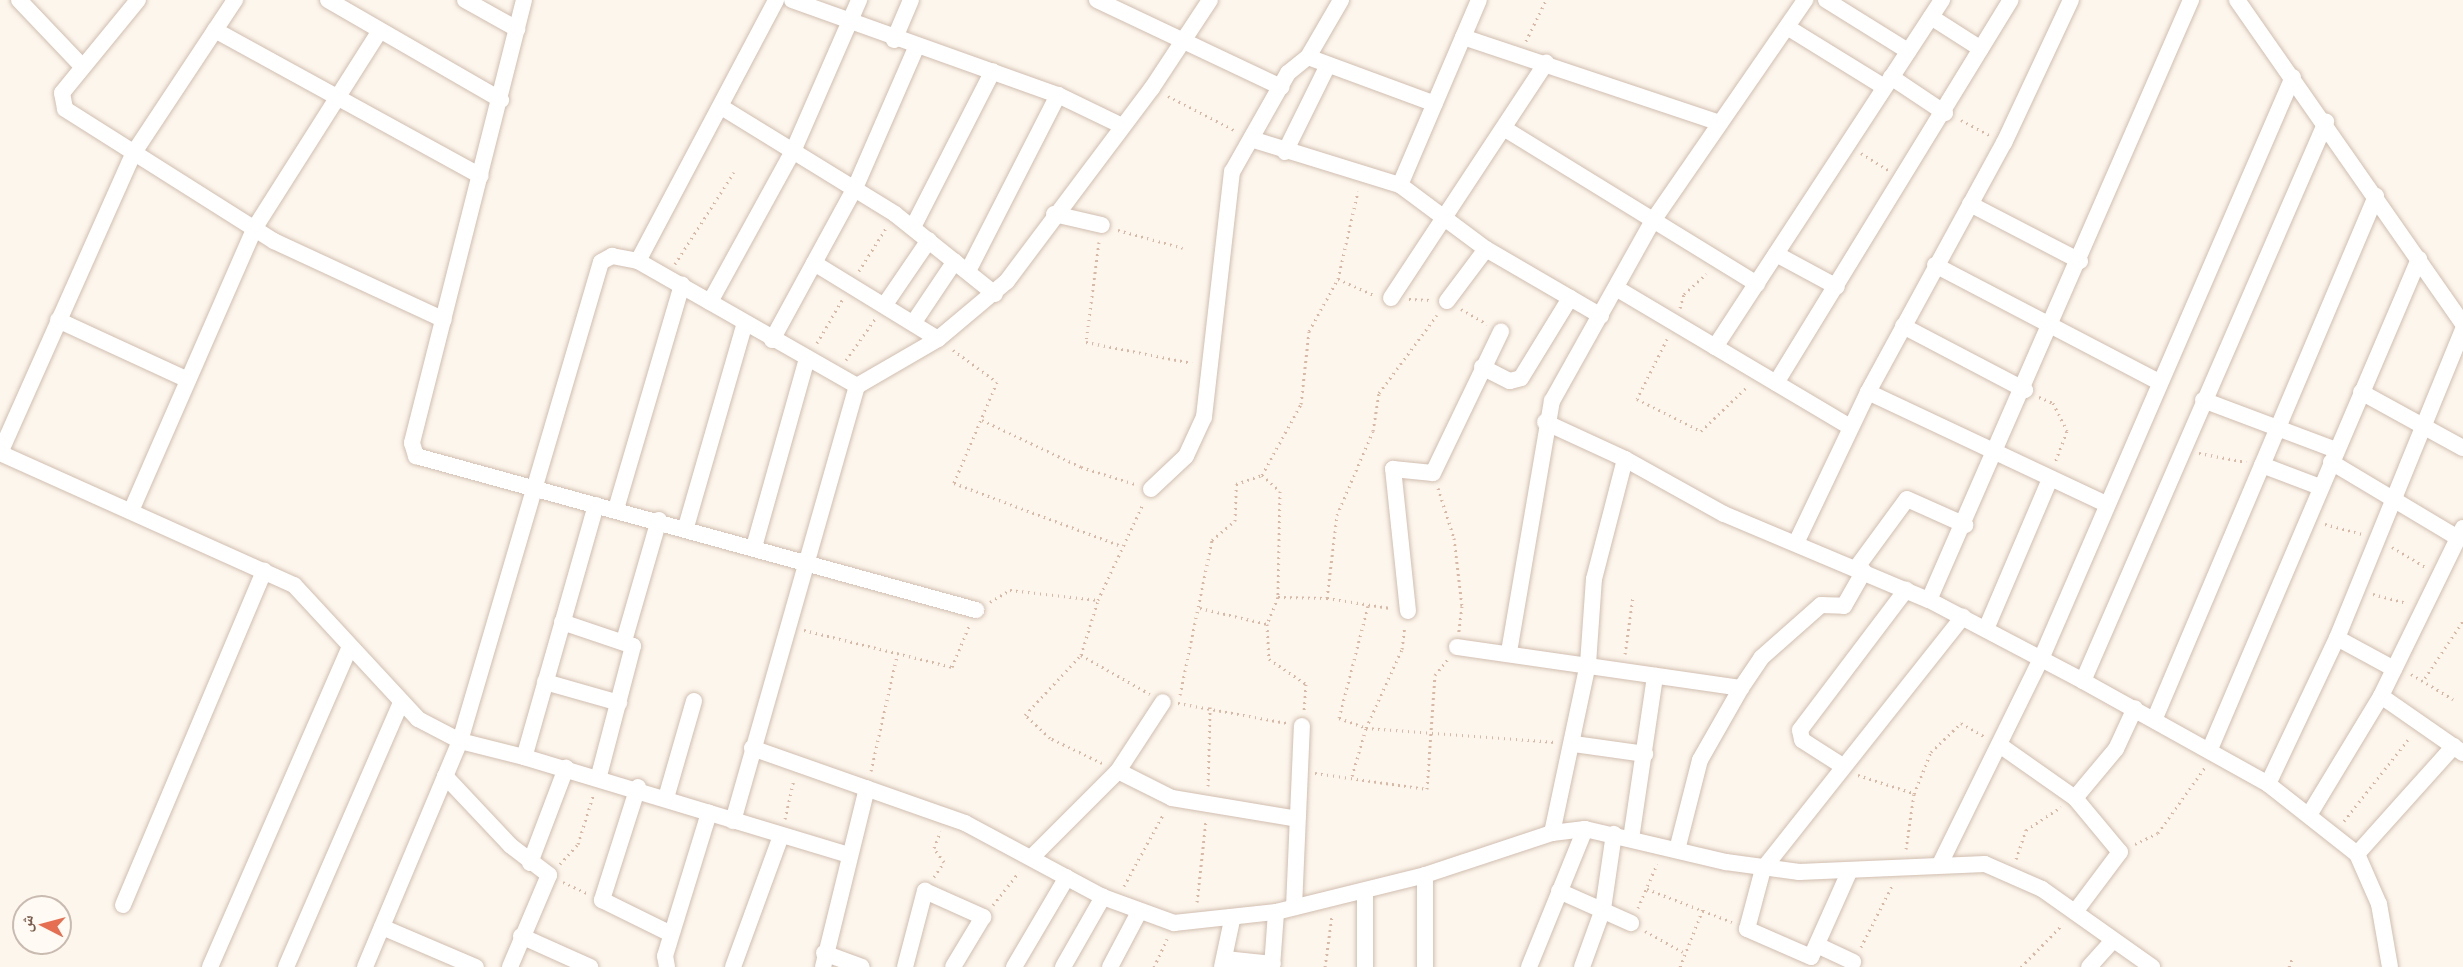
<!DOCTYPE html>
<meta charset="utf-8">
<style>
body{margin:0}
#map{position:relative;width:2463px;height:967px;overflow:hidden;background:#fdf6ec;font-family:Inter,"Noto Naskh Arabic",sans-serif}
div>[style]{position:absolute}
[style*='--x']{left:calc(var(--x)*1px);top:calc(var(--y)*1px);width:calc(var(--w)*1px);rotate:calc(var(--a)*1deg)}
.path>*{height:3px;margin-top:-1.5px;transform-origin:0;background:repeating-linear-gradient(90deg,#d9b8a5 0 1.5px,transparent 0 6px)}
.roads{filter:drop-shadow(0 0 2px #d1beb0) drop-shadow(0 0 2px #d1beb0)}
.minor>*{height:16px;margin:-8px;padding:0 8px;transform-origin:8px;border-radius:8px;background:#fff}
span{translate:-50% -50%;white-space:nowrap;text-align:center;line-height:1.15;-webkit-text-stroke:4.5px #fffaf3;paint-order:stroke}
.north{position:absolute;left:12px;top:895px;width:60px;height:60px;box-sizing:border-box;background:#fffaf3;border:2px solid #cabbb1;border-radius:50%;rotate:276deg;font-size:16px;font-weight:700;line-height:24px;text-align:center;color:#7a5c4d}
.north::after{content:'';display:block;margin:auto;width:21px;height:27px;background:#e76f51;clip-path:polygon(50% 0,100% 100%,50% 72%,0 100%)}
</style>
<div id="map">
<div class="path">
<div style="--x:1526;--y:41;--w:46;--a:-64"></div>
<div style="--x:1168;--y:96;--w:76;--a:27.2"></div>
<div style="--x:1961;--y:120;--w:32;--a:28"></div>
<div style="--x:1861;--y:153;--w:32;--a:32"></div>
<div style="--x:1118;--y:230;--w:67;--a:15.5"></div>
<div style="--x:1099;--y:242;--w:101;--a:97.4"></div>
<div style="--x:1086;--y:342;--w:108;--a:11.2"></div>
<div style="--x:675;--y:264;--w:109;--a:-57.3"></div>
<div style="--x:859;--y:271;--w:51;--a:-57.9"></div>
<div style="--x:1338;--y:279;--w:39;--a:24"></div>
<div style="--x:1409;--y:299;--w:21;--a:3"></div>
<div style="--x:1680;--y:308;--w:15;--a:-74"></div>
<div style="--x:1684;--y:294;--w:30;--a:-42"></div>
<div style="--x:1461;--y:309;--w:30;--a:30"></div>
<div style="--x:1667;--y:339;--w:67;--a:116.6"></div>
<div style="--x:1637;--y:399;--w:72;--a:26.6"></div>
<div style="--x:1701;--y:431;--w:65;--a:-43.8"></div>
<div style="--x:817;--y:343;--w:50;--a:-59.8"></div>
<div style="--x:953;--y:350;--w:54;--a:36"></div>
<div style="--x:997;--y:382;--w:110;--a:113.1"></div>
<div style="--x:954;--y:483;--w:179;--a:20.6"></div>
<div style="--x:846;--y:360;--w:50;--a:-54.7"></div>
<div style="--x:2039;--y:397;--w:15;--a:23"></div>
<div style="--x:2053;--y:403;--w:31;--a:63"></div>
<div style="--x:2067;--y:431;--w:34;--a:111"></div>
<div style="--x:982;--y:420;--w:110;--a:25.4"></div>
<div style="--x:1081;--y:467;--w:57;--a:17.5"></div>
<div style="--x:2199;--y:453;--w:48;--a:10.8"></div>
<div style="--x:1262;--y:475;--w:24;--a:42"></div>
<div style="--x:1280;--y:491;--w:106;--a:91.1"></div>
<div style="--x:1278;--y:597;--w:29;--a:112"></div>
<div style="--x:1267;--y:624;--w:35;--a:87"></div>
<div style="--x:1269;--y:659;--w:45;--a:34"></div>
<div style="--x:1306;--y:684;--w:27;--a:94"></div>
<div style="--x:1438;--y:488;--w:52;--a:72.3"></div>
<div style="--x:1454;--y:538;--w:68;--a:83.3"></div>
<div style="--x:1462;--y:606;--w:26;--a:97"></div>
<div style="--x:2325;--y:524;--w:38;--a:15"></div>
<div style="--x:2392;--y:547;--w:39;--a:31"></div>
<div style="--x:2373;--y:594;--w:35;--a:15"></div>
<div style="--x:1278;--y:597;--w:49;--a:1.2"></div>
<div style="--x:1327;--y:598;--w:64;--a:9"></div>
<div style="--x:1327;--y:598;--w:84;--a:-83.1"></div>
<div style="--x:1337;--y:515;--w:91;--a:-66.8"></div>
<div style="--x:1373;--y:431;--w:38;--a:-81"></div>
<div style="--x:1379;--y:393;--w:97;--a:-53.4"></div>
<div style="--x:990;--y:602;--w:23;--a:-31"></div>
<div style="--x:1010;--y:590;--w:89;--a:6.5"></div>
<div style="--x:1368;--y:606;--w:116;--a:104.5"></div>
<div style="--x:1339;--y:718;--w:29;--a:20"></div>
<div style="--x:1366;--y:728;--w:190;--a:4.2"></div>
<div style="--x:1200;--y:608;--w:69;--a:13.4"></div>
<div style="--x:804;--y:630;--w:153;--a:14"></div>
<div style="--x:952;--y:667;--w:44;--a:-67.5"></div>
<div style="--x:1625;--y:654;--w:58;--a:-82"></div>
<div style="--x:1081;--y:655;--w:79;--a:29.5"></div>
<div style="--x:2411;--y:674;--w:49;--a:30.8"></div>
<div style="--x:2425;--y:678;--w:69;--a:-56.3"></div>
<div style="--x:1180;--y:695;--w:158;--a:-78.3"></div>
<div style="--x:1212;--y:540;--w:30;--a:-40"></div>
<div style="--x:1235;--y:521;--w:37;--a:-88"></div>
<div style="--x:1236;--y:484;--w:28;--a:-19"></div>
<div style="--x:1262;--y:475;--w:81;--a:-61.2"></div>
<div style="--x:1301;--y:404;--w:73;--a:-83.7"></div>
<div style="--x:1309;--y:331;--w:60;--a:-60.9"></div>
<div style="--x:1338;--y:279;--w:90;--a:-77.2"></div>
<div style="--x:1178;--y:703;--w:111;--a:10.4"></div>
<div style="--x:1102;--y:763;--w:58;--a:-154.3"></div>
<div style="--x:1050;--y:738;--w:34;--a:-137"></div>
<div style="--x:1025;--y:715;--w:82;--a:-47"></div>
<div style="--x:1081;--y:655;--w:58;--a:-72.8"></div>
<div style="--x:1098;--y:600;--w:106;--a:-64.9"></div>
<div style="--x:871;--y:771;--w:118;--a:-77.3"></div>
<div style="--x:1315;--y:773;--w:113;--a:8.1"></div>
<div style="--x:1427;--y:789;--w:114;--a:-86"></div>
<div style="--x:1435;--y:675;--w:21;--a:-51"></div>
<div style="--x:1858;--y:775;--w:58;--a:18.1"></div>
<div style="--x:1352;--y:776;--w:50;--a:-73.7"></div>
<div style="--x:1366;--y:728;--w:87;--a:-65.5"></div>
<div style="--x:1402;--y:649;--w:23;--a:-83"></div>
<div style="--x:1208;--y:786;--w:79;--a:-88.5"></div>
<div style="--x:785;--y:819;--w:41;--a:-77.3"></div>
<div style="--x:2344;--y:821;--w:107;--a:-51.8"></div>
<div style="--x:2135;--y:844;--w:25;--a:-26"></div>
<div style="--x:2158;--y:833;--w:81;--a:-54.5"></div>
<div style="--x:1906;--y:849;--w:56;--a:-81.7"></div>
<div style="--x:1914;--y:794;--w:45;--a:-68"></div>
<div style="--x:1931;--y:752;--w:42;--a:-44"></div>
<div style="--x:1961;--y:723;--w:28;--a:30"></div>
<div style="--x:2016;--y:859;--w:31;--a:-71"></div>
<div style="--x:2026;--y:830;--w:42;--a:-33.3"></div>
<div style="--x:560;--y:864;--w:27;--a:-48"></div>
<div style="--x:578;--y:844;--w:50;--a:-72.6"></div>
<div style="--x:934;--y:877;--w:18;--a:-56"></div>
<div style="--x:944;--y:862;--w:17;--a:-126"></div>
<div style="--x:934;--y:848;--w:18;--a:-68"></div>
<div style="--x:563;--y:882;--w:26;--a:25"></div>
<div style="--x:1124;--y:886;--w:83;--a:-61.3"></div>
<div style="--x:1647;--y:889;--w:91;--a:21.2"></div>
<div style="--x:1197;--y:902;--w:82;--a:-83.7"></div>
<div style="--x:993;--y:905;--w:42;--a:-51.8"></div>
<div style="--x:1638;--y:908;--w:48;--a:-66.6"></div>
<div style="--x:1645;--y:931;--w:43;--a:28.9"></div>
<div style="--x:1861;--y:947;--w:68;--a:-63.1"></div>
<div style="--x:1154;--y:967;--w:31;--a:-65"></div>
<div style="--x:1325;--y:967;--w:51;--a:-82.2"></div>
<div style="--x:1680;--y:967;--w:62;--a:-68.4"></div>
<div style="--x:2021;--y:967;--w:60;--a:-45.7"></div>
<div style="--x:2289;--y:967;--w:9;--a:-69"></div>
</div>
<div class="roads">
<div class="minor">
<div style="--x:19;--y:0;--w:90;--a:46.4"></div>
<div style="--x:138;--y:0;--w:120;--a:129.3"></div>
<div style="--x:62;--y:93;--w:16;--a:79"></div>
<div style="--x:65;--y:109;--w:247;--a:32.3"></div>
<div style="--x:274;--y:241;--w:187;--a:24.9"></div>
<div style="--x:328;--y:0;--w:200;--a:30"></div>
<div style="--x:465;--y:0;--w:60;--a:29.1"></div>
<div style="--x:524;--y:0;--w:457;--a:104.2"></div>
<div style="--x:412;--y:443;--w:14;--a:73"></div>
<div style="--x:416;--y:456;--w:581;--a:15.38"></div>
<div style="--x:792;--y:0;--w:282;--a:19.7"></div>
<div style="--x:1058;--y:95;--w:71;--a:25.8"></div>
<div style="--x:1097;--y:0;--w:204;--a:25.3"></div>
<div style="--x:1826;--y:0;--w:97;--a:31.9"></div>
<div style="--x:2237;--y:0;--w:395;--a:55.1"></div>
<div style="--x:1931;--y:17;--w:59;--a:32.6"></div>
<div style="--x:1787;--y:27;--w:114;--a:31.7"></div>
<div style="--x:215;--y:30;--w:303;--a:28.8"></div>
<div style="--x:1463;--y:37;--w:271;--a:18.5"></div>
<div style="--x:894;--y:40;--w:43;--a:-67"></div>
<div style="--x:1308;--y:57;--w:135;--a:20.3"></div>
<div style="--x:1891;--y:77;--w:65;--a:33.7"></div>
<div style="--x:723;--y:108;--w:202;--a:31.6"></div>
<div style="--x:895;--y:214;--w:128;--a:38.7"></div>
<div style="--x:1505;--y:129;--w:296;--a:31.6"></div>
<div style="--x:1251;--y:139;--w:156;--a:17.2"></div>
<div style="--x:1400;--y:185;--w:107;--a:36.7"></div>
<div style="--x:1486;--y:249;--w:133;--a:30.2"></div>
<div style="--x:1285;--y:152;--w:97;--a:-63.7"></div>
<div style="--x:1400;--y:185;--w:201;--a:-66.9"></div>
<div style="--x:1970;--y:204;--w:124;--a:27.4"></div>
<div style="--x:1054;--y:214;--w:49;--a:12.9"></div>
<div style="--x:913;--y:227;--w:175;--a:-62.9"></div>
<div style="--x:1776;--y:254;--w:69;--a:28.4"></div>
<div style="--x:638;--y:261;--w:295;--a:-62.1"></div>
<div style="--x:814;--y:263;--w:145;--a:31.5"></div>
<div style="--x:1935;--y:265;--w:253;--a:27.6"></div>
<div style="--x:968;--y:271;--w:198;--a:-62.9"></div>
<div style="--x:1616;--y:288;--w:272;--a:30.7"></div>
<div style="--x:1391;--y:298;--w:282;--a:-56.6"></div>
<div style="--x:1447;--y:301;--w:65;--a:-53.1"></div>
<div style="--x:710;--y:302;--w:175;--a:-61.2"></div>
<div style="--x:794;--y:149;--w:163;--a:-66.4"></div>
<div style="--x:886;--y:303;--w:76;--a:-55.7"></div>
<div style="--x:58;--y:320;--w:143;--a:24.8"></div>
<div style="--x:914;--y:322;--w:73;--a:-56.1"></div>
<div style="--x:1903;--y:326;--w:138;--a:27.7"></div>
<div style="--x:772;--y:340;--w:173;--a:-61.4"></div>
<div style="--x:855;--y:188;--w:153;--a:-66.5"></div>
<div style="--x:1715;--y:347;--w:415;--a:-56.8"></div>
<div style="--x:1482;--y:367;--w:31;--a:27"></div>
<div style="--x:1510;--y:381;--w:11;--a:-15"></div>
<div style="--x:1521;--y:378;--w:94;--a:-58.5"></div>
<div style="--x:1776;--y:383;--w:449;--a:-58.5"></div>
<div style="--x:1868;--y:392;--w:263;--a:25.2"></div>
<div style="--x:2361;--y:392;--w:116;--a:28.8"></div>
<div style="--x:2203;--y:400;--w:142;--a:20.6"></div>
<div style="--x:1545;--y:422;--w:88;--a:24.8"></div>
<div style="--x:0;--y:453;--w:322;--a:24.2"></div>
<div style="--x:294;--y:585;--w:183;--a:47.2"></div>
<div style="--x:418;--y:719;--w:47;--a:27.6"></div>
<div style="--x:460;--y:741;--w:66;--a:14"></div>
<div style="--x:0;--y:453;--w:327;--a:-66"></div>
<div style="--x:133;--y:154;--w:185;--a:-56.5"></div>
<div style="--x:2331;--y:462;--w:148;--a:30.9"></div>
<div style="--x:2262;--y:465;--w:62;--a:20.8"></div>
<div style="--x:1151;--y:489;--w:48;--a:-43.3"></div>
<div style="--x:1186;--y:456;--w:43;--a:-65.2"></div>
<div style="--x:1204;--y:417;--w:247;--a:-83.5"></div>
<div style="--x:1232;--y:172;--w:114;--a:-60.5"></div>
<div style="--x:1288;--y:73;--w:26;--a:-39"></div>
<div style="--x:1308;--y:57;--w:66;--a:-59.9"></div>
<div style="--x:596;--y:505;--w:262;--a:105.9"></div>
<div style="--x:524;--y:757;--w:338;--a:16.8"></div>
<div style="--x:616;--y:509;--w:234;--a:-73.6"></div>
<div style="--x:131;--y:511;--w:308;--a:-66.4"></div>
<div style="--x:254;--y:229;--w:233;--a:-57.6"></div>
<div style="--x:686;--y:527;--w:209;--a:-73.9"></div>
<div style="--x:1797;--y:541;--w:165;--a:-64.5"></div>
<div style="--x:1868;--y:392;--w:284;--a:-61.4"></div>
<div style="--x:2004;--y:143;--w:158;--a:-64.9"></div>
<div style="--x:754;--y:547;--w:196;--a:-74.3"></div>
<div style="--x:1857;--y:567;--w:84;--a:-53.7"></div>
<div style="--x:1907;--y:499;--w:64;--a:24.1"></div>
<div style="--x:1929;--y:600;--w:655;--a:-66.41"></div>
<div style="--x:1408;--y:611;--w:143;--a:-96"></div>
<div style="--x:1393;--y:469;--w:40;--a:5.7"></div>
<div style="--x:1433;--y:473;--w:157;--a:-64.3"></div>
<div style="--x:562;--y:622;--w:75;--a:18.7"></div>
<div style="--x:633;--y:646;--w:134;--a:104.7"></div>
<div style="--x:1986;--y:629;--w:163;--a:-66.9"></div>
<div style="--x:2337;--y:638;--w:65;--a:28.5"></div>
<div style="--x:624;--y:641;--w:126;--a:-73.9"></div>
<div style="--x:1457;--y:647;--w:287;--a:8.2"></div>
<div style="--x:1509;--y:652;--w:255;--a:-80.3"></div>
<div style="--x:1552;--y:401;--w:205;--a:-60.8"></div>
<div style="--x:1652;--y:222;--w:270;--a:-55.4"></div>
<div style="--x:2083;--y:681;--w:212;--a:29.1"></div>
<div style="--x:2268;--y:784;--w:113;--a:38.2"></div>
<div style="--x:2357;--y:854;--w:55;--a:66.3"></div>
<div style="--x:2379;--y:904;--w:64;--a:80.1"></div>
<div style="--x:545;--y:682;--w:77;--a:15.8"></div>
<div style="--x:2381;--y:696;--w:100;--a:34.8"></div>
<div style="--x:2155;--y:718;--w:567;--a:-67.05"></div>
<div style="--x:1574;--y:744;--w:72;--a:8"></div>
<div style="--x:2001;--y:746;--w:90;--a:35.1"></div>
<div style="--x:2075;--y:798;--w:70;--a:50.2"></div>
<div style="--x:2120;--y:852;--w:75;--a:126.9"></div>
<div style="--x:752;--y:748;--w:226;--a:19.4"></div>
<div style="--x:965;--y:823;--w:157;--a:28.2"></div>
<div style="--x:1103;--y:897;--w:76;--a:20.1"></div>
<div style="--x:1174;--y:923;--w:103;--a:-6.2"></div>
<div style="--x:1276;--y:912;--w:154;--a:-13.9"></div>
<div style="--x:1425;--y:875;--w:134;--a:-18.3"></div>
<div style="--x:1552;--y:833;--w:33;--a:-7"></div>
<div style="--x:1585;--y:829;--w:145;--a:13.2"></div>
<div style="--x:1726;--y:862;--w:74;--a:7.8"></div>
<div style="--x:1799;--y:872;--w:186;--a:-2.5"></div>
<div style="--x:1985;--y:864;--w:62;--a:23.7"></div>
<div style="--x:2042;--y:889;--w:135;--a:35.3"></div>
<div style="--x:2210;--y:749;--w:533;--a:-66.9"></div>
<div style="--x:1841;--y:765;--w:46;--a:-147.3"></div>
<div style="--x:1802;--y:740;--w:10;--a:-101"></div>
<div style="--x:1800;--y:730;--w:176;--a:-52.9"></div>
<div style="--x:1118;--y:771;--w:60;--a:26.6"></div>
<div style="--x:1172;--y:798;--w:127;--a:9.5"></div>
<div style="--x:445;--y:776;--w:96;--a:46.7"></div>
<div style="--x:511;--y:846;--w:48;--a:37.3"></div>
<div style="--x:549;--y:875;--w:100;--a:113"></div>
<div style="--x:2268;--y:784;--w:161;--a:-64.7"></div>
<div style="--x:2337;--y:638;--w:333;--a:-67.8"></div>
<div style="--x:638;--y:787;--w:119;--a:107.7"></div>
<div style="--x:602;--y:900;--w:77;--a:26.2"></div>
<div style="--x:666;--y:798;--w:101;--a:-73.9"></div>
<div style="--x:2075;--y:798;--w:64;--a:-50.1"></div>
<div style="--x:2116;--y:749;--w:45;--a:-65.1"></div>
<div style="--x:2309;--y:815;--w:139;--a:-58.8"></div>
<div style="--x:2381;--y:696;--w:187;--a:-64"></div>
<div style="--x:733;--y:821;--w:452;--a:-74.1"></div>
<div style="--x:857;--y:386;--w:94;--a:-30.1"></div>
<div style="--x:938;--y:339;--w:90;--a:-40"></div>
<div style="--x:1007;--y:281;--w:241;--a:-53.1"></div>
<div style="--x:1152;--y:88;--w:105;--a:-56.6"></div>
<div style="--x:1552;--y:833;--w:173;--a:-78"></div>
<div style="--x:1588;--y:664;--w:85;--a:-86"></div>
<div style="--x:1594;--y:579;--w:124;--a:-75.5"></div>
<div style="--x:1625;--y:459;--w:113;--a:29.1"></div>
<div style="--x:1724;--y:514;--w:222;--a:22.8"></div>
<div style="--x:1929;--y:600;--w:174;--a:27.7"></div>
<div style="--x:2083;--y:681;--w:610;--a:-66.51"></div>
<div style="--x:1631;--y:839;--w:165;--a:-81.6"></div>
<div style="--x:1677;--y:850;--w:93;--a:-75.7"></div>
<div style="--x:1700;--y:760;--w:83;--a:-60.3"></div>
<div style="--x:1741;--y:688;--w:36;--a:-56"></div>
<div style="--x:1761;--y:658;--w:80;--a:-41.5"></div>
<div style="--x:1821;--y:605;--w:23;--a:2"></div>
<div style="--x:1844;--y:606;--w:40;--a:-60.3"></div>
<div style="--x:2357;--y:854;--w:145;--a:-48.1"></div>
<div style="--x:1032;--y:857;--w:122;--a:-45"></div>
<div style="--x:1118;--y:771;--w:82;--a:-56.9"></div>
<div style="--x:530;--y:863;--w:102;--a:-69.2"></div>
<div style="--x:1940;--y:864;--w:229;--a:-63.8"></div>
<div style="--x:2041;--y:659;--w:634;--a:-66.59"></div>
<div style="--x:1850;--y:870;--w:95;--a:114.1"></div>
<div style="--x:1811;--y:957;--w:70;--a:-156.4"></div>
<div style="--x:1747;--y:929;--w:62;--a:-75.1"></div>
<div style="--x:1763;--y:869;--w:322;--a:-51.6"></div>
<div style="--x:1425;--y:875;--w:92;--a:90"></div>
<div style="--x:1559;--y:891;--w:79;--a:24"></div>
<div style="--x:123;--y:905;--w:363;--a:-67.1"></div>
<div style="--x:1294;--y:907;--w:181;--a:-87.5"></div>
<div style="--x:382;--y:927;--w:102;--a:23.1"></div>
<div style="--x:521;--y:936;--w:76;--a:24.2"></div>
<div style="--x:1817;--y:945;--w:40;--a:25"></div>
<div style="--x:824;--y:953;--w:40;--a:20.2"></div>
<div style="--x:1225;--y:959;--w:48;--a:5.9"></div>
<div style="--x:210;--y:967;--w:347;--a:-66.4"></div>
<div style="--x:286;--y:967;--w:288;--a:-66.5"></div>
<div style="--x:365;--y:967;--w:245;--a:-67.2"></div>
<div style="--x:460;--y:741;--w:499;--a:-73.6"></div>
<div style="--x:601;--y:262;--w:13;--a:-29"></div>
<div style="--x:612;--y:256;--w:26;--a:11"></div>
<div style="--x:638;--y:261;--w:252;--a:29.7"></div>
<div style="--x:667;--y:967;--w:11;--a:-100"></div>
<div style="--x:665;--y:956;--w:150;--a:-72.9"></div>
<div style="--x:733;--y:967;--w:140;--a:-69.9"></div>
<div style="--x:823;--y:967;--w:184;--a:-76.2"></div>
<div style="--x:905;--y:967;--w:79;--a:-75.3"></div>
<div style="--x:925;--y:891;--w:64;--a:24.1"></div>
<div style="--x:983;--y:917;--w:58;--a:121"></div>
<div style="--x:1014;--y:967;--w:104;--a:-59.5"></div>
<div style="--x:1063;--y:967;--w:81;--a:-60.3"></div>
<div style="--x:1110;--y:967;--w:62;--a:-62.2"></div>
<div style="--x:1222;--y:967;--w:48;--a:-78"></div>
<div style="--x:1272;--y:967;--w:55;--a:-85.8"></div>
<div style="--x:1365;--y:967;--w:76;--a:-90"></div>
<div style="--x:1529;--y:967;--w:149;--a:-67.9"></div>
<div style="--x:1582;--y:967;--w:62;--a:-70.1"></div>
<div style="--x:1603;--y:909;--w:76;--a:-81.7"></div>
<div style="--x:2089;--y:967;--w:36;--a:-48"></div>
</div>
</div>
<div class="north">ش</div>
</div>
